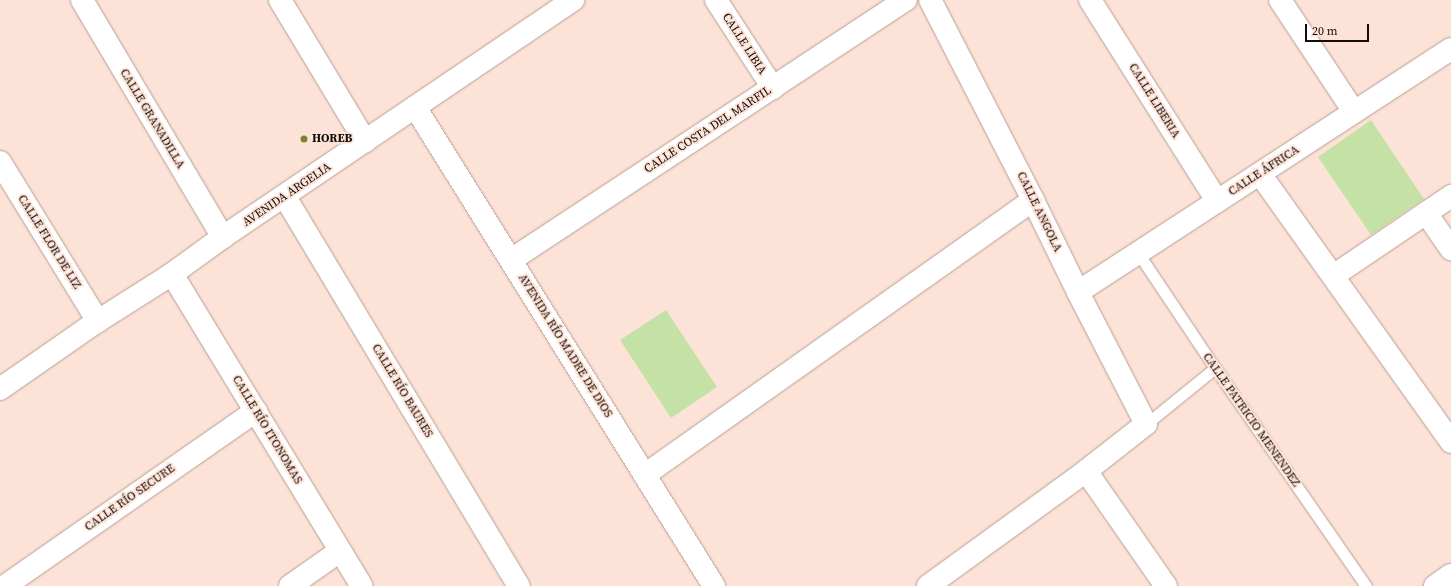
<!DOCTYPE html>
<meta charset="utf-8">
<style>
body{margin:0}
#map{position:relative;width:1451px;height:586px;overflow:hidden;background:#fde3d7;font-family:"Source Serif 4",serif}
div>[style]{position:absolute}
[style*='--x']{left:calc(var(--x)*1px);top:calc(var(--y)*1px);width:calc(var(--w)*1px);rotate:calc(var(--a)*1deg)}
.green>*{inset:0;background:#c5e2a6}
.roads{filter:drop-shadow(0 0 1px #b79f94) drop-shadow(0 0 1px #b79f94)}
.lane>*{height:11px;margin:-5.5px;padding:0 5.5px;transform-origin:5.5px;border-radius:5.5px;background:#fff}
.street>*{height:22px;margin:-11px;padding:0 11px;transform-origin:11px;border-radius:11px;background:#fff}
.secondary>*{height:22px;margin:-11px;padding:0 11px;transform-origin:11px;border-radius:11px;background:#fff}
.dots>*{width:11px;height:11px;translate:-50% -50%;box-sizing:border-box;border:2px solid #fde3d7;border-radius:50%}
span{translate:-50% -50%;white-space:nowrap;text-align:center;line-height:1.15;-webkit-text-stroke:3.5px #fde3d7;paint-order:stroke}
.street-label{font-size:12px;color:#140c08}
.poi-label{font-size:12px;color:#140c08;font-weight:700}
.left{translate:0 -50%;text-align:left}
.scale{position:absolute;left:1305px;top:24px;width:64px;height:18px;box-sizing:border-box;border:2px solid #140c08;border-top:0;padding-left:5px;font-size:12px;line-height:14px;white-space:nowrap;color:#140c08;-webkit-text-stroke:3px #fde3d7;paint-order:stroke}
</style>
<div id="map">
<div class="green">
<div style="clip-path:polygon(1371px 120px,1424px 199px,1371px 235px,1318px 157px)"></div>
<div style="clip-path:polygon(666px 310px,717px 387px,671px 418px,620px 340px)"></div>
</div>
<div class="roads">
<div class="lane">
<div style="--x:1138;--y:253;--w:138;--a:56.2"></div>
<div style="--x:1215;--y:368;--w:265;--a:55.3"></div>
<div style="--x:1146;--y:424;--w:89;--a:-39.1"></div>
</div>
<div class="street">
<div style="--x:82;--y:0;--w:276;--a:59.3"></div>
<div style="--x:280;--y:0;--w:165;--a:58.9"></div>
<div style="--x:716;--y:0;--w:105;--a:57.1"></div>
<div style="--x:1090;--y:0;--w:238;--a:57.7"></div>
<div style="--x:1280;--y:0;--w:134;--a:56.5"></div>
<div style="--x:0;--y:162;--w:187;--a:58.4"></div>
<div style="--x:1260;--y:174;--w:329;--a:54.5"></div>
<div style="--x:285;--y:197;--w:454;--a:59"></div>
<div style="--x:1426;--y:213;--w:44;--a:55.2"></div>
<div style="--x:511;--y:260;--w:473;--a:-33.4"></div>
<div style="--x:172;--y:274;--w:365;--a:58.7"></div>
<div style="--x:1333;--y:276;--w:143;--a:-34.1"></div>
<div style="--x:1078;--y:292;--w:445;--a:-33.1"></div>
<div style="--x:1086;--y:471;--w:140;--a:55.2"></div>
<div style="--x:646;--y:474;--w:474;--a:-35.3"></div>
<div style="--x:5;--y:586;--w:306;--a:-34.9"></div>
<div style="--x:290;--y:586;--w:61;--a:-35"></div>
<div style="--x:928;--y:586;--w:195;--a:-36"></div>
<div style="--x:1086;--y:471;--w:76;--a:-38.1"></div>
<div style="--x:1146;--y:424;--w:148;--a:-117.3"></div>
<div style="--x:1078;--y:292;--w:102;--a:-116.1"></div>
<div style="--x:1033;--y:200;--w:225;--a:-117.2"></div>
<div style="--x:1435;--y:586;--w:19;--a:-35"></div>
</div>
<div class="secondary">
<div style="--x:415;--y:107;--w:565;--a:58.03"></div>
<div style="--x:0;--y:389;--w:119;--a:-34.8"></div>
<div style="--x:98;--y:321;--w:88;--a:-32.4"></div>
<div style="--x:172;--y:274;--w:63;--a:-36"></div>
<div style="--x:223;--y:237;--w:423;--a:-34.1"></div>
</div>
</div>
<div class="dots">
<div style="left:304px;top:139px;background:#798430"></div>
</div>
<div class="street-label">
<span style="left:744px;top:44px;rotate:57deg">CALLE LIBIA</span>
<span style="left:1154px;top:101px;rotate:58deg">CALLE LIBERIA</span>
<span style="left:152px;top:119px;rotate:59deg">CALLE GRANADILLA</span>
<span style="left:708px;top:130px;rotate:-33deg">CALLE COSTA DEL MARFIL</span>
<span style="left:1264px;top:171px;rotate:-33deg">CALLE ÁFRICA</span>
<span style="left:287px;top:195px;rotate:-34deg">AVENIDA ARGELIA</span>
<span style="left:1039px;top:212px;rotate:64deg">CALLE ANGOLA</span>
<span style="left:49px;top:242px;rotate:58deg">CALLE FLOR DE LIZ</span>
<span style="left:565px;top:346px;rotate:58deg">AVENIDA RÍO MADRE DE DIOS</span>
<span style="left:402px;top:391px;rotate:59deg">CALLE RÍO BAURES</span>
<span style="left:1251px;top:420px;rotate:55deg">CALLE PATRICIO MENENDEZ</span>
<span style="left:267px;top:430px;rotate:59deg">CALLE RÍO ITONOMAS</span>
<span style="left:130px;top:498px;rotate:-35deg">CALLE RÍO SECURE</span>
</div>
<div class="poi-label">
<span class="left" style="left:312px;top:139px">HOREB</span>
</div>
<div class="scale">20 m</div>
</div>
